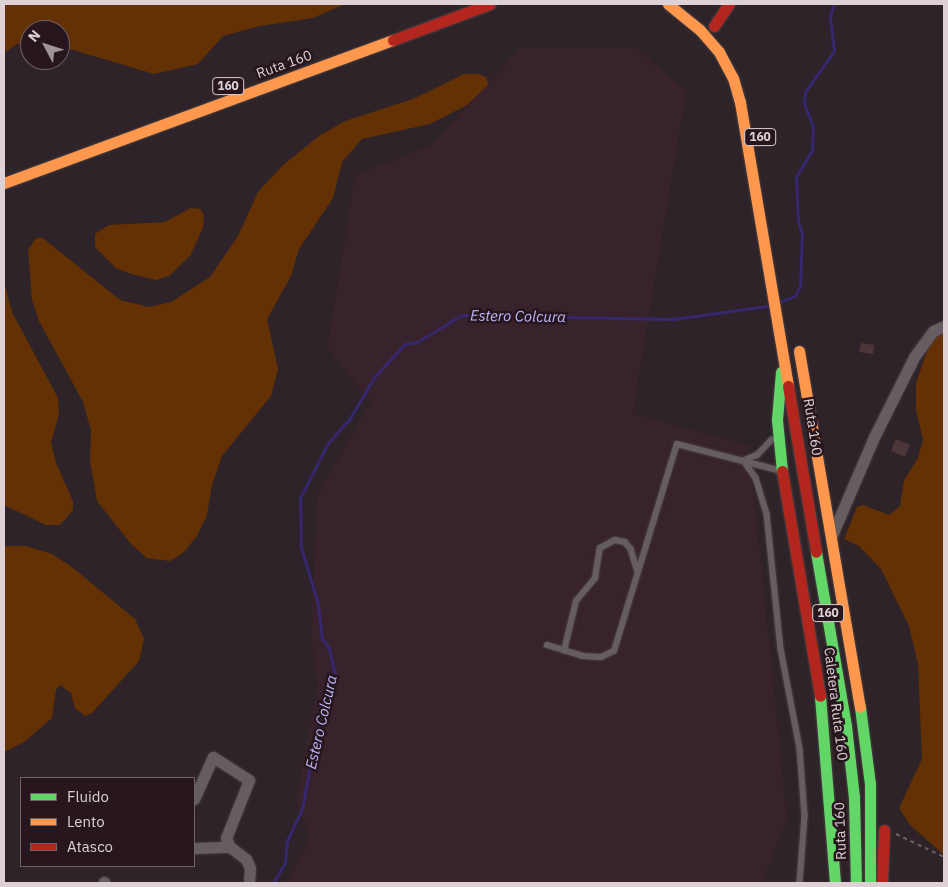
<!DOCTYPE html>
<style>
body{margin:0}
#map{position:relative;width:948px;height:887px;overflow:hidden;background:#2d2328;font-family:"IBM Plex Sans",sans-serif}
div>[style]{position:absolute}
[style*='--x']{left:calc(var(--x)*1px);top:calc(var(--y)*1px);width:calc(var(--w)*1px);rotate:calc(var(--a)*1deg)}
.built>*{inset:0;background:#38222c}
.green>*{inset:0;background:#643105}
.stream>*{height:2.5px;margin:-1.25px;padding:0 1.25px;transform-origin:1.25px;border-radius:1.25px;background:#35286f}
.building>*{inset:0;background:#4c3638}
.path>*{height:2px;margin-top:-1px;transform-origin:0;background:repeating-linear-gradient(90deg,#696165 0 4px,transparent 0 8px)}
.roads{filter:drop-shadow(0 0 1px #494044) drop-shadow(0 0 1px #494044)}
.lane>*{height:5.5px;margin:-2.75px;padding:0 2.75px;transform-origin:2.75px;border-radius:2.75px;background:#655d61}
.street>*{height:11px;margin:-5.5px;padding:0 5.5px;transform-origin:5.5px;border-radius:5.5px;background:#655d61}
.fast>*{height:11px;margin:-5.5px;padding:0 5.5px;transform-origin:5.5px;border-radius:5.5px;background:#63d668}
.slow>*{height:11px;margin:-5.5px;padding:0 5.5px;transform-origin:5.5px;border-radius:5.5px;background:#ff974d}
.jam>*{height:11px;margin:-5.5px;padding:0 5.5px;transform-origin:5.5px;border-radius:5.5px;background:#b3261e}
span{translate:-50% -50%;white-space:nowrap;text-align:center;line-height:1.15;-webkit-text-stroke:5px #27161e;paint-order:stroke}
.shield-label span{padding:1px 4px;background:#27161e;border:1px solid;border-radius:4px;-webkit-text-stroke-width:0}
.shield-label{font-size:12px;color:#ddd1d6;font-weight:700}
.street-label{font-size:14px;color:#ddd1d6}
.water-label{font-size:15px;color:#bab8fb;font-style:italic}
.frame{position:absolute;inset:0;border:5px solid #ddd1d6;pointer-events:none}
.legend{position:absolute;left:20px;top:777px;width:175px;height:90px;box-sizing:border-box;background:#27161e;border:1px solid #706168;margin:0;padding:6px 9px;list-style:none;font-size:15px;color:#ddd1d6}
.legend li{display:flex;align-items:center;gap:10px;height:25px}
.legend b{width:25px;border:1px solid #706168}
.north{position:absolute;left:20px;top:20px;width:50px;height:50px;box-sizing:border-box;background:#27161e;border:1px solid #706168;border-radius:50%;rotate:310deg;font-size:14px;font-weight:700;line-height:20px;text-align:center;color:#ddd1d6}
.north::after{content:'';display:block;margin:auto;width:18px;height:22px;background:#9f9499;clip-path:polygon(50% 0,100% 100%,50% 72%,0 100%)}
</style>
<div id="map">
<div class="built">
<div style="clip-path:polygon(521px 47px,637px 48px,686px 92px,633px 414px,749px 445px,787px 817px,763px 883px,286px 883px,310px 839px,296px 799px,318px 686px,311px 638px,317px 495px,371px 402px,327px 348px,355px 175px,432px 145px)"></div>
</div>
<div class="green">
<div style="clip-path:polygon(4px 4px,345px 4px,313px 18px,260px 26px,223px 36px,198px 64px,154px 74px,60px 46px,60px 30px,30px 30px,30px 43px,17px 44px,4px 53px)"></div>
<div style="clip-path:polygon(464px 74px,479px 74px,487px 78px,488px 85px,467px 105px,430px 124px,362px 139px,342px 162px,333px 198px,299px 249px,291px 276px,267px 319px,278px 369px,271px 396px,222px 456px,212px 485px,207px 515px,197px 536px,183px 553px,170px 561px,147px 558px,131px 544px,97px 501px,90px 461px,91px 430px,83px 402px,39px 321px,32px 300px,28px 250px,36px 238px,43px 238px,120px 300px,149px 307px,171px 302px,210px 277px,238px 236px,258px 192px,282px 166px,319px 136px,345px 121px,413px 99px)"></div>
<div style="clip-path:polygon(191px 208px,200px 209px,204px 215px,203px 228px,190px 256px,169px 276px,156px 280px,131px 274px,116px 268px,95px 247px,95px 234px,109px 225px,165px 222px)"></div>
<div style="clip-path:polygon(4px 282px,12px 312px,58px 398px,59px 414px,51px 442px,56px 463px,73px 501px,73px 510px,60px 525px,46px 525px,4px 505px)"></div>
<div style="clip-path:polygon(944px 331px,944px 855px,910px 825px,899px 808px,922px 759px,918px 664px,909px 626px,881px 569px,859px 546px,844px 539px,857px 507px,863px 505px,889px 515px,900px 506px,904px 480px,918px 458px,923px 440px,916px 410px,916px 383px,929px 345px,936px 334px)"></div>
<div style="clip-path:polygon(4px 546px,26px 546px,52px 554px,72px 567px,135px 619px,144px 639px,139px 661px,92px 713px,85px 716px,75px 708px,71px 693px,60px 685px,56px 690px,52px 718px,24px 742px,4px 752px)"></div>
</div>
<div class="stream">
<div style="--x:782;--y:301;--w:14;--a:-21"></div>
<div style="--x:795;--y:296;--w:11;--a:-63"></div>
<div style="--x:800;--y:286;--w:51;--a:-87.8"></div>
<div style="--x:802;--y:235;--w:15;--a:-106"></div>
<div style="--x:798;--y:221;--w:44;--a:-92.6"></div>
<div style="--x:796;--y:177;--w:31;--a:-59"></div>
<div style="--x:812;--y:150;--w:23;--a:-88"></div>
<div style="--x:813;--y:127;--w:26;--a:-111"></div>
<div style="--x:804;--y:103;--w:11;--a:-85"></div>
<div style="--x:805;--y:92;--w:50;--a:-54.7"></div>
<div style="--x:834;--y:51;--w:35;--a:-97"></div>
<div style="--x:830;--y:16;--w:13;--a:-72"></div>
<div style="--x:273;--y:883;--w:23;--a:-59"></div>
<div style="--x:285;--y:863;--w:22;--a:-85"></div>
<div style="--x:287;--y:841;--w:35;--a:-65"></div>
<div style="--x:302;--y:809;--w:65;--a:-79.4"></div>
<div style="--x:314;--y:745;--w:73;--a:-73.3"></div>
<div style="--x:335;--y:675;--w:28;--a:-103"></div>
<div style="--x:329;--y:648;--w:11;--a:-128"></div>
<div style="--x:322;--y:639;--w:38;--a:-97"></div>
<div style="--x:317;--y:601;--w:55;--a:-106.8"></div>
<div style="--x:301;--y:548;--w:50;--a:-91.1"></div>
<div style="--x:300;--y:498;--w:62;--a:-63"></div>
<div style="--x:328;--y:443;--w:31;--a:-48"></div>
<div style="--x:349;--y:420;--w:51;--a:-59.4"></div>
<div style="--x:375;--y:376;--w:44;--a:-46.8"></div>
<div style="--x:405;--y:344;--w:12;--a:-9"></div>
<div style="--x:417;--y:342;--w:52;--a:-31"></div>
<div style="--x:462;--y:315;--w:211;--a:1.1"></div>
<div style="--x:673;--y:319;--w:95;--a:-7.9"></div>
</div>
<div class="building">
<div style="clip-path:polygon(861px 343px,874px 345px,873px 354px,859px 352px)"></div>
<div style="clip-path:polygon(896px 439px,910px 445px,905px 457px,891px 451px)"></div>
</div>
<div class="path">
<div style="--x:896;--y:834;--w:53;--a:25.6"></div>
</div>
<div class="roads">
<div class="lane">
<div style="--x:772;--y:440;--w:21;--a:133"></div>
<div style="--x:758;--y:455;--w:15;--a:157"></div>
<div style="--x:744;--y:461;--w:21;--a:55"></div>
<div style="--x:756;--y:478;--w:38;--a:73"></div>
<div style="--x:767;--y:514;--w:136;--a:84.1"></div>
<div style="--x:781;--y:649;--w:102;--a:79.2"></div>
<div style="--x:800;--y:749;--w:67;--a:85.7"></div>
<div style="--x:805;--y:816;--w:67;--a:94.3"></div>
<div style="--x:547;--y:645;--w:37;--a:17"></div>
<div style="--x:582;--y:656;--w:19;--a:3"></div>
<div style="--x:601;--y:657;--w:14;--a:-25"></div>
<div style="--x:614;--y:651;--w:216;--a:-73.1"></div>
<div style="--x:677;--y:444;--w:104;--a:14.4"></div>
<div style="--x:564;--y:651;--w:51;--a:-76.5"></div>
<div style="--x:576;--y:601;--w:30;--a:-50"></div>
<div style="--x:595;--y:578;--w:30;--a:-81"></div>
<div style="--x:600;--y:548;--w:17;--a:-28"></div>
<div style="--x:615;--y:540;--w:10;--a:11"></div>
<div style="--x:625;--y:542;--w:9;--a:49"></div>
<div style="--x:631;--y:549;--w:24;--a:73"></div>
</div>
<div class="street">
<div style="--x:832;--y:535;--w:107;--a:-66.8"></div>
<div style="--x:874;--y:437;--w:89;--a:-63.4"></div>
<div style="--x:914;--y:357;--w:32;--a:-54"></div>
<div style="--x:933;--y:331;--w:12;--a:-24"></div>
<div style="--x:194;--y:799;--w:46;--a:-65.7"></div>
<div style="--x:213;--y:757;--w:43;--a:32.6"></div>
<div style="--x:249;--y:780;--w:62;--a:111.6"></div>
<div style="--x:226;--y:838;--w:10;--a:66"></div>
<div style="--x:230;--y:847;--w:20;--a:37"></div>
<div style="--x:246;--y:859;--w:10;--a:66"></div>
<div style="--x:250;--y:868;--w:15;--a:94"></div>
<div style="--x:194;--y:848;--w:36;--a:-2"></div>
<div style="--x:104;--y:882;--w:1;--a:45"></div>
</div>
<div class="fast">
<div style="--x:781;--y:372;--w:48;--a:94.8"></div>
<div style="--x:777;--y:420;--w:51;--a:84.4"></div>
<div style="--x:816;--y:552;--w:177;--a:80.2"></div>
<div style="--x:846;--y:726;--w:71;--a:83.6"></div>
<div style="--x:854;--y:797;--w:86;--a:88.7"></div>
<div style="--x:820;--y:696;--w:188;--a:85.4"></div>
<div style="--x:860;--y:707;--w:78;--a:82.6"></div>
<div style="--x:870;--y:784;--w:99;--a:90"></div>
</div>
<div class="slow">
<div style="--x:668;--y:4;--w:41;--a:39.1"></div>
<div style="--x:700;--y:30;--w:29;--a:49"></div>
<div style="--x:719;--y:52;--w:30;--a:62"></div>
<div style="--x:733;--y:78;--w:25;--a:74"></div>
<div style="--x:740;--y:102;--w:288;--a:80.4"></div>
<div style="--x:4;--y:183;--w:414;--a:-20.2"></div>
<div style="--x:799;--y:351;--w:361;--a:80.3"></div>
</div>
<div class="jam">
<div style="--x:714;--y:26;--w:27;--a:-56"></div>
<div style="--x:393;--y:40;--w:103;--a:-20.4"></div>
<div style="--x:788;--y:386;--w:168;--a:80.4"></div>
<div style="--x:782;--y:471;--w:228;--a:80.4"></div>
<div style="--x:882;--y:883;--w:53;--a:-87.8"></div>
</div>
</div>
<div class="shield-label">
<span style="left:228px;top:86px">160</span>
<span style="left:760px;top:137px">160</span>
<span style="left:828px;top:613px">160</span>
</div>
<div class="street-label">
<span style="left:284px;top:64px;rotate:-20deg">Ruta 160</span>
<span style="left:813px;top:427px;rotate:81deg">Ruta 160</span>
<span style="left:836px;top:704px;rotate:83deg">Caletera Ruta 160</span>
<span style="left:840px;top:831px;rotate:-92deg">Ruta 160</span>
</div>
<div class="water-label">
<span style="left:518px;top:316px;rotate:1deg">Estero Colcura</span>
<span style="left:321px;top:722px;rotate:-77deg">Estero Colcura</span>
</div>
<div class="frame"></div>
<ul class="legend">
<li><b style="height:6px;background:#63d668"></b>Fluido</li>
<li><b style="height:6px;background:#ff974d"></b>Lento</li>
<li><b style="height:6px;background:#b3261e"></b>Atasco</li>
</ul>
<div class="north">N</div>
</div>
